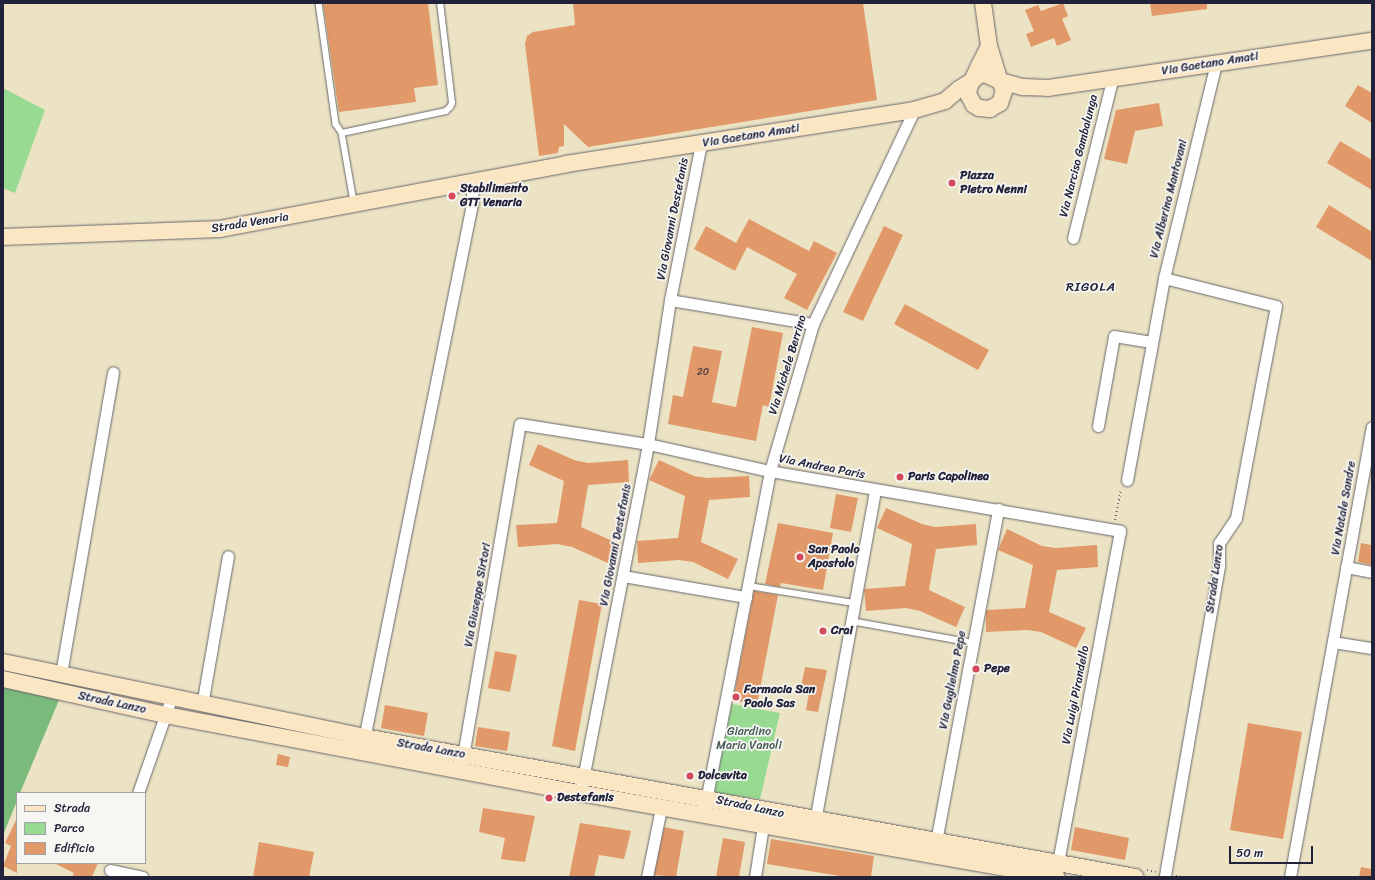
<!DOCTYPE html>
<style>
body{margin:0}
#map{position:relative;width:1375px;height:880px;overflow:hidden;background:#ebe3c4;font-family:Sriracha,sans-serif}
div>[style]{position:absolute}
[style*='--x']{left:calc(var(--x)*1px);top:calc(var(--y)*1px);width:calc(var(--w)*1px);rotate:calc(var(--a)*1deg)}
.green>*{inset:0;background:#98da91}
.forest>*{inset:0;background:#7aba7b}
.building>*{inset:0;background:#e29969}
.path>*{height:2px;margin-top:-1px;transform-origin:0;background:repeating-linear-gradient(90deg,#68666b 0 1px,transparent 0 4px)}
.roads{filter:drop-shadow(0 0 1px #68666b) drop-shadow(0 0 1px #68666b)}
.lane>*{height:5.5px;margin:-2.75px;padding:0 2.75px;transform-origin:2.75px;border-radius:2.75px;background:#fff}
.street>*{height:11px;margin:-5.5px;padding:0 5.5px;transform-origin:5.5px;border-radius:5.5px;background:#fff}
.secondary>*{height:16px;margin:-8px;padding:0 8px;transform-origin:8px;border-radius:8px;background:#fbe6c4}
.dots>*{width:11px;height:11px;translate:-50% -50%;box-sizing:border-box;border:2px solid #f6f6f2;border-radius:50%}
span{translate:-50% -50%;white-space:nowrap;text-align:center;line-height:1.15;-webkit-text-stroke:3.5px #f6f6f2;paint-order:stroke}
.number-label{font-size:10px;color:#524046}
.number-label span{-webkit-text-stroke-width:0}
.street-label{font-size:12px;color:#22223b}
.poi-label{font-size:12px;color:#22223b;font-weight:700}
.left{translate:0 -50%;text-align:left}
.park-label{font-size:12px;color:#455955}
.neighbourhood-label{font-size:13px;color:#22223b;letter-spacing:1px}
.frame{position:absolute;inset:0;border:4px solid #22223b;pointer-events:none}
.legend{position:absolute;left:16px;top:792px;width:130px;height:72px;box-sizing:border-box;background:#f6f6f2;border:1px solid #a1a1a9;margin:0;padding:5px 7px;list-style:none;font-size:12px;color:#22223b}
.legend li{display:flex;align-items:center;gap:8px;height:20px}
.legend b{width:20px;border:1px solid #a1a1a9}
.scale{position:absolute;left:1229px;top:846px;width:84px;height:18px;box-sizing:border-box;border:2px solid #22223b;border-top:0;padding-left:5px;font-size:12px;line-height:14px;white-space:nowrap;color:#22223b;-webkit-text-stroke:3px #f6f6f2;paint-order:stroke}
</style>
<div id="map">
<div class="green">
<div style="clip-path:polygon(3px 88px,45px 110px,15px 193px,3px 188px)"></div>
<div style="clip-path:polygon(732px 704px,780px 713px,760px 799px,714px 793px)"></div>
</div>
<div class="forest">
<div style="clip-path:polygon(3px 685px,59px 700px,20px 793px,17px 793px,17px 801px,3px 835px)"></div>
</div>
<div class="building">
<div style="clip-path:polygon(323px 3px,428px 3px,438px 85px,414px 88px,416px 102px,339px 112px)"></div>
<div style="clip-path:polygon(573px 3px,863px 3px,877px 100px,588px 147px,564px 124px,564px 146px,559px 147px,558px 153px,539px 156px,525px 44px,527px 36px,533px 32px,575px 25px)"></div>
<div style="clip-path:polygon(1063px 3px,1068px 16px,1062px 19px,1071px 40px,1057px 46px,1054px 38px,1031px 47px,1026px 34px,1034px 31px,1025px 10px,1038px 5px,1041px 11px)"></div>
<div style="clip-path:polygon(1150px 3px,1207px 3px,1207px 9px,1152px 16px)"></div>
<div style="clip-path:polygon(1358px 85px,1372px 93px,1372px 123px,1345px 106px)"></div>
<div style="clip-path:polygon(1159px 103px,1163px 126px,1135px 131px,1127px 164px,1104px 159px,1116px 110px)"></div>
<div style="clip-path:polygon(1340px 141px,1372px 160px,1372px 190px,1327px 163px)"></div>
<div style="clip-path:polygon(1329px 205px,1372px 232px,1372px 261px,1316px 227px)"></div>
<div style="clip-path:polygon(749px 219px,809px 251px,814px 241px,837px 253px,807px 310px,784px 298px,797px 274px,747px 247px,735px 271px,694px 249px,706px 226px,736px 243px)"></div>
<div style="clip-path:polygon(884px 226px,903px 235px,863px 321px,843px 312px)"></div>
<div style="clip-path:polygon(905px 304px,989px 350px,978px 370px,894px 324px)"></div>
<div style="clip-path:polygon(752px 327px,783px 333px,769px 407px,763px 405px,756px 441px,668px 424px,673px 395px,683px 397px,693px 346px,722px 351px,712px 402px,736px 407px)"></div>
<div style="clip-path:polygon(538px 444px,574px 460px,588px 463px,628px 460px,629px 482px,588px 485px,581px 527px,617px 543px,608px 563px,572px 547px,558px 544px,518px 547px,516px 525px,557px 523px,564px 481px,529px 465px)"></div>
<div style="clip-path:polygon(659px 460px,694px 476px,708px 478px,749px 476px,750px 497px,709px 500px,701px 542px,738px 559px,728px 579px,693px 562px,679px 560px,638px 563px,637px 541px,678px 538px,685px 496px,649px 480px)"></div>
<div style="clip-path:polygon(836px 494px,858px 498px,851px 532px,830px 528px)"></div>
<div style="clip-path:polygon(886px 508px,922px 524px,935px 527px,976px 524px,977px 545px,936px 549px,929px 590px,965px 607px,956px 627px,920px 611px,906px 608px,866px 611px,864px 589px,905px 586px,912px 544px,877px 528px)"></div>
<div style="clip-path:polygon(778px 523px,833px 533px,823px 590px,781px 583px,780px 587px,765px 584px)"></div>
<div style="clip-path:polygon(1007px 529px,1042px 546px,1056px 548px,1097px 545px,1098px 567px,1057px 570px,1049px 612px,1086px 628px,1076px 648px,1041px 632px,1027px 630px,986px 632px,986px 610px,1025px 608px,1033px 565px,998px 550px)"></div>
<div style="clip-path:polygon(1361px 543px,1371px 545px,1372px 565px,1358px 562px)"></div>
<div style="clip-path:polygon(754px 591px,778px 595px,757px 705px,733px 700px)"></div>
<div style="clip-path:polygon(579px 600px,602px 604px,575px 751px,552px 746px)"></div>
<div style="clip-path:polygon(495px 651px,517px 655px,510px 692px,488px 688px)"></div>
<div style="clip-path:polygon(805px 667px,827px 670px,818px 712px,806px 710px,810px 688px,801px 687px)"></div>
<div style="clip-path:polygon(385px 705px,428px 713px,424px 736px,381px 728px)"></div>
<div style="clip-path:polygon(1248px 723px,1302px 732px,1283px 839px,1230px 830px)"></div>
<div style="clip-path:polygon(478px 727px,510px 732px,507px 751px,475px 746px)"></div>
<div style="clip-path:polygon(278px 754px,290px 757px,288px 767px,276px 765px)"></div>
<div style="clip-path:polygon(483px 808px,535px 816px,525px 862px,501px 859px,505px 838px,479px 832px)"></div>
<div style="clip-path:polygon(17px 818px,17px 873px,3px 866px,11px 846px,5px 843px)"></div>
<div style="clip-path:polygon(580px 823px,631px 831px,624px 859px,599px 855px,594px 877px,569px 877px)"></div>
<div style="clip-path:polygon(664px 827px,684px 831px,676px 877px,654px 875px)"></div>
<div style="clip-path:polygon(1075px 827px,1129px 838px,1125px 860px,1071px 850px)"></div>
<div style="clip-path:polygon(723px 838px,745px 842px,739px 877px,716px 877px)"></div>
<div style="clip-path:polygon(771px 839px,874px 856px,871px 877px,846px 877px,767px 864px)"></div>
<div style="clip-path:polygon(259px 842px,314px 852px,309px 877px,253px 877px)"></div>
<div style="clip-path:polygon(54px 863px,98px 863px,92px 877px,72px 877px,74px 873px)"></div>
<div style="clip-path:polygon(1361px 867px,1372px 869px,1372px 877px,1359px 877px)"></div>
</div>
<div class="path">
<div style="--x:1115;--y:520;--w:31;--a:-79"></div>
<div style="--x:1147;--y:870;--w:9;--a:13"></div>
<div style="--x:1176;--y:876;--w:7;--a:8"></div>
</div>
<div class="roads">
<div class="lane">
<div style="--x:319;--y:3;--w:122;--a:82"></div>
<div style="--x:336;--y:124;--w:11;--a:56"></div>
<div style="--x:342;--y:133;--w:70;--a:80.1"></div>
<div style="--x:342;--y:133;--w:106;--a:-11.9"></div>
<div style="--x:446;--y:111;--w:6;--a:-45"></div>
<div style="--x:450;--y:107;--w:4;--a:-63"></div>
<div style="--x:452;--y:103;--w:101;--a:-96.8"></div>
<div style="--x:749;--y:586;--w:106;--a:9.2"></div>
<div style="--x:851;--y:621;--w:124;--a:10.2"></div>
</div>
<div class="street">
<div style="--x:1073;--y:238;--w:163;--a:-76.1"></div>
<div style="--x:1164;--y:278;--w:115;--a:14"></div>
<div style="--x:1276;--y:306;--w:216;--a:100.7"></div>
<div style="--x:1236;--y:518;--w:30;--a:124"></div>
<div style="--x:1219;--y:543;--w:23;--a:90"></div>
<div style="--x:1219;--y:566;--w:316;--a:99.9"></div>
<div style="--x:670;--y:300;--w:145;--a:9.5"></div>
<div style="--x:1098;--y:426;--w:91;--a:-79.9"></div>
<div style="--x:1114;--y:336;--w:38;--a:9"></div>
<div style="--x:1127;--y:480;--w:205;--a:-79.6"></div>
<div style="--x:1164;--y:278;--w:221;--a:-76.4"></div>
<div style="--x:1346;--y:567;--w:26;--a:11"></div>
<div style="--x:623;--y:576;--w:125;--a:9.7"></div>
<div style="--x:1333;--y:642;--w:39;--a:9"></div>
<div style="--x:61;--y:674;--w:306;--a:-80.2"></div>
<div style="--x:202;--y:705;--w:151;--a:-80.1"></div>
<div style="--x:363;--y:744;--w:556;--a:-78.59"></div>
<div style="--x:473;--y:199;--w:17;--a:-100"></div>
<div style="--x:462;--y:762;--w:343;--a:-80.3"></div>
<div style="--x:520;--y:424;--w:130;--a:8.9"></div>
<div style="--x:648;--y:444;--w:125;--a:12.5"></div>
<div style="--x:770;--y:471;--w:355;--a:9.7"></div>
<div style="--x:1120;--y:531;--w:338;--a:100.6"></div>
<div style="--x:582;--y:784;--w:346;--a:-79"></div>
<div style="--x:648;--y:444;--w:146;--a:-81.3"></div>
<div style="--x:670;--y:300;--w:159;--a:-78.8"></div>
<div style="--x:138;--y:793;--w:100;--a:-70.7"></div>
<div style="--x:705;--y:806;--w:341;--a:-79"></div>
<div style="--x:770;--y:471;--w:153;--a:-73.7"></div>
<div style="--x:813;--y:324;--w:237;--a:-64.7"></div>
<div style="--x:815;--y:821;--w:336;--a:-79.7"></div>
<div style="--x:935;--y:847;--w:344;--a:-79.4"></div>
<div style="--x:110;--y:870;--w:33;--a:12"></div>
<div style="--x:647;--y:877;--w:70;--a:-78.5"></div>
<div style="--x:755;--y:877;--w:52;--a:-81.1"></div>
<div style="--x:1290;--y:877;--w:457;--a:-79.7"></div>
</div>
<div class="secondary">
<div style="--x:983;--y:3;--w:43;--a:82.1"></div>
<div style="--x:989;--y:46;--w:37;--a:73"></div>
<div style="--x:1000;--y:81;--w:24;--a:15"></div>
<div style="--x:1023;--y:87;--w:25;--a:2"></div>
<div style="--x:1048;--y:88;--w:327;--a:-8.3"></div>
<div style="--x:3;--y:237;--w:217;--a:-2.1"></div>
<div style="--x:220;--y:229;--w:352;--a:-10.6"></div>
<div style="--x:566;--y:164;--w:352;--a:-8.8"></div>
<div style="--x:914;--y:110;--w:32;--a:-16"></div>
<div style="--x:945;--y:101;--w:18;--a:-41"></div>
<div style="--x:959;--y:89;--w:15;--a:-32"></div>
<div style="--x:972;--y:81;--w:9;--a:-41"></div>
<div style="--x:979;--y:75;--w:6;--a:-9"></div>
<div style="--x:985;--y:74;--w:17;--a:25"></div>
<div style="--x:1000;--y:81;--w:11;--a:68"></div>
<div style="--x:1004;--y:91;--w:13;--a:108"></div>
<div style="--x:1000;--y:103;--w:12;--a:149"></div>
<div style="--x:990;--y:109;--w:11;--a:-175"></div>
<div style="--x:979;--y:108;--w:6;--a:-149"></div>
<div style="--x:974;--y:105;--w:13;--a:-119"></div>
<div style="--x:968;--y:94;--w:6;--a:-81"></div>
<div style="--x:969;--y:88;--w:8;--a:-67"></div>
<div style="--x:972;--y:81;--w:17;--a:-65"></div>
<div style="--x:979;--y:66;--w:22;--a:-63"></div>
<div style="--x:3;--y:662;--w:369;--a:11.7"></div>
<div style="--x:364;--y:737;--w:784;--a:10.29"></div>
<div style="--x:3;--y:679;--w:167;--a:12.5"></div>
<div style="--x:166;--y:715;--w:421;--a:10.7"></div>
<div style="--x:580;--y:793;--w:484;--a:10"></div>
</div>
</div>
<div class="dots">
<div style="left:952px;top:183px;background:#d1495b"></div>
<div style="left:452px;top:196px;background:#d1495b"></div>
<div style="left:900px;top:477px;background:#d1495b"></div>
<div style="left:800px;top:557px;background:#d1495b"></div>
<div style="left:823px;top:631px;background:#d1495b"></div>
<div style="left:976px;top:669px;background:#d1495b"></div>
<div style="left:736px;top:697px;background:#d1495b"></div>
<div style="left:690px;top:776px;background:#d1495b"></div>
<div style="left:549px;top:798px;background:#d1495b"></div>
</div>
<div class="number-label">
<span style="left:703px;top:373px">20</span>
</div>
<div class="street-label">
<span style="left:1210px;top:64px;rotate:-9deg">Via Gaetano Amati</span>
<span style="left:751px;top:136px;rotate:-9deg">Via Gaetano Amati</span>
<span style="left:1079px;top:156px;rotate:-76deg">Via Narciso Gambalunga</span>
<span style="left:1169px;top:199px;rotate:-76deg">Via Alberino Mantovani</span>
<span style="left:673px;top:219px;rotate:-79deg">Via Giovanni Destefanis</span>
<span style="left:250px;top:223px;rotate:-9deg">Strada Venaria</span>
<span style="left:788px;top:365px;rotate:-73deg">Via Michele Berrino</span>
<span style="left:822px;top:467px;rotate:11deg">Via Andrea Paris</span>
<span style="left:1344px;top:508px;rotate:-80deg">Via Natale Sandre</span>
<span style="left:616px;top:545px;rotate:-79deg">Via Giovanni Destefanis</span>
<span style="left:1215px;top:579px;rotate:-82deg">Strada Lanzo</span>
<span style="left:478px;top:595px;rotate:-80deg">Via Giuseppe Sirtori</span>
<span style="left:953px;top:680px;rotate:-79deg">Via Guglielmo Pepe</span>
<span style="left:1076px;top:695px;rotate:-79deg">Via Luigi Pirandello</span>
<span style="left:112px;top:703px;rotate:12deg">Strada Lanzo</span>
<span style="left:431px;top:749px;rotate:10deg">Strada Lanzo</span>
<span style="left:750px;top:807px;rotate:12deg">Strada Lanzo</span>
</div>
<div class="poi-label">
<span class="left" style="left:960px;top:183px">Piazza<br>Pietro Nenni</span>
<span class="left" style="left:460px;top:196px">Stabilimento<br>GTT Venaria</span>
<span class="left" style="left:908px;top:477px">Paris Capolinea</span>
<span class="left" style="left:808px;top:557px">San Paolo<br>Apostolo</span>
<span class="left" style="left:831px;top:631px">Crai</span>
<span class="left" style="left:984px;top:669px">Pepe</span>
<span class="left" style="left:744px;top:697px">Farmacia San<br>Paolo Sas</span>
<span class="left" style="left:698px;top:776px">Dolcevita</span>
<span class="left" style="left:557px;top:798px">Destefanis</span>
</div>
<div class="park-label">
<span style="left:749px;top:739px">Giardino<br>Maria Vanoli</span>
</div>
<div class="neighbourhood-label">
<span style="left:1091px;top:287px">RIGOLA</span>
</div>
<div class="frame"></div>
<ul class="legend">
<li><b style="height:5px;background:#fbe6c4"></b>Strada</li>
<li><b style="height:11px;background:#98da91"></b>Parco</li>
<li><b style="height:11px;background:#e29969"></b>Edificio</li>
</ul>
<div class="scale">50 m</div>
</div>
